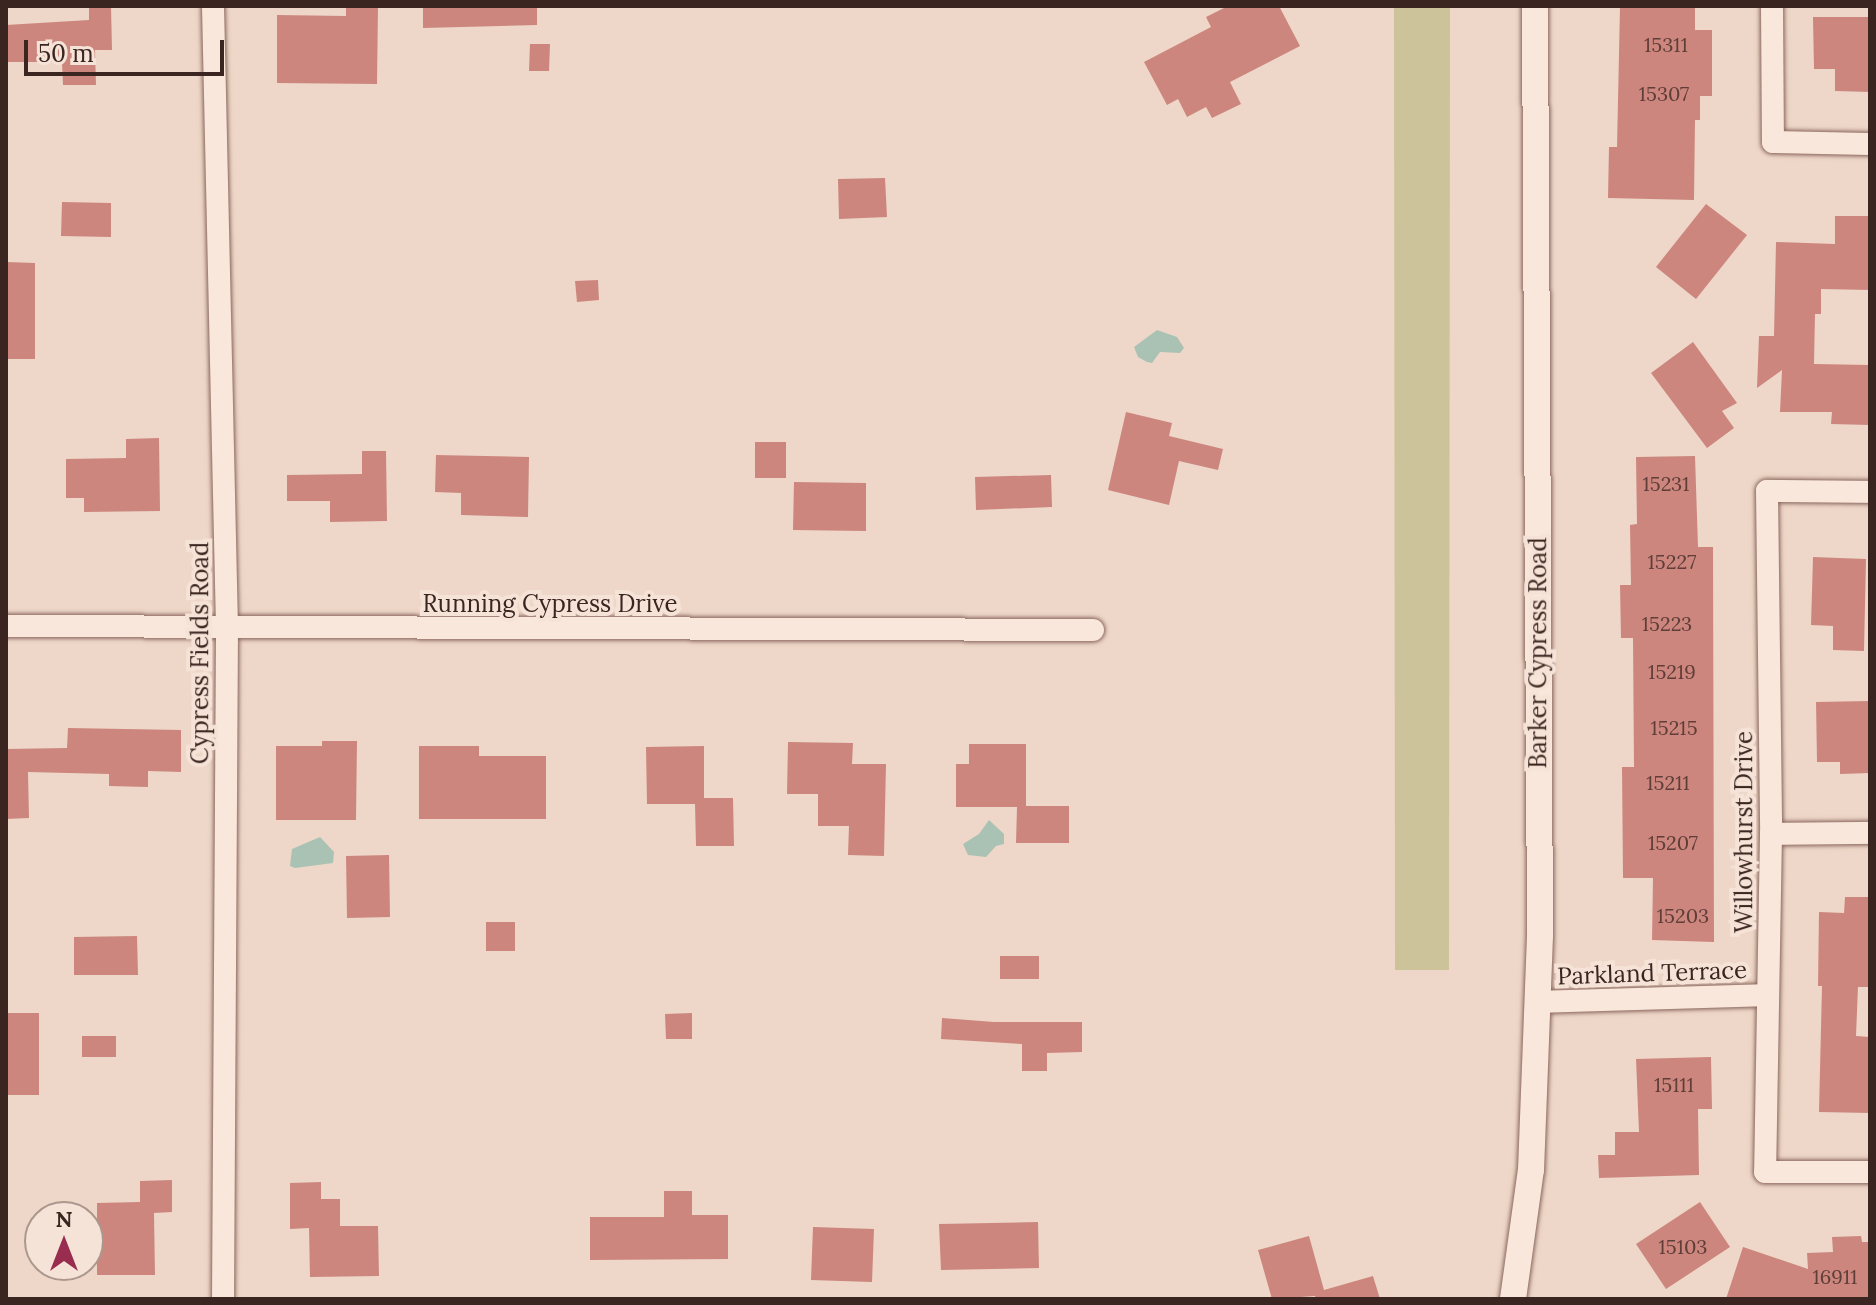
<!DOCTYPE html>
<style>
body{margin:0}
#map{position:relative;width:1876px;height:1305px;overflow:hidden;background:#eed7c8;font-family:Lora,serif}
div>[style]{position:absolute}
[style*='--x']{left:calc(var(--x)*1px);top:calc(var(--y)*1px);width:calc(var(--w)*1px);rotate:calc(var(--a)*1deg)}
.green>*{inset:0;background:#cdc39b}
.water>*{inset:0;background:#a9c2b3}
.building>*{inset:0;background:#cc867e}
.roads{filter:drop-shadow(0 0 2px #8a675d) drop-shadow(0 0 2px #8a675d)}
.minor>*{height:22px;margin:-11px;padding:0 11px;transform-origin:11px;border-radius:11px;background:#f9e7db}
.tertiary>*{height:26px;margin:-13px;padding:0 13px;transform-origin:13px;border-radius:13px;background:#f9e7db}
span{translate:-50% -50%;white-space:nowrap;text-align:center;line-height:1.15;-webkit-text-stroke:8px #f6e3d7;paint-order:stroke}
.number-label{font-size:20px;color:#5f3d38}
.number-label span{-webkit-text-stroke-width:0}
.street-label{font-size:24px;color:#3b2520}
.frame{position:absolute;inset:0;border:8px solid #3b2520;pointer-events:none}
.north{position:absolute;left:24px;top:1201px;width:80px;height:80px;box-sizing:border-box;background:#f6e3d7;border:2px solid #ab978e;border-radius:50%;rotate:0deg;font-size:22px;font-weight:700;line-height:32px;text-align:center;color:#3b2520}
.north::after{content:'';display:block;margin:auto;width:28px;height:36px;background:#992d50;clip-path:polygon(50% 0,100% 100%,50% 72%,0 100%)}
.scale{position:absolute;left:24px;top:40px;width:200px;height:36px;box-sizing:border-box;border:4px solid #3b2520;border-top:0;padding-left:10px;font-size:24px;line-height:28px;white-space:nowrap;color:#3b2520;-webkit-text-stroke:6px #f6e3d7;paint-order:stroke}
</style>
<div id="map">
<div class="green">
<div style="clip-path:polygon(1394px 6px,1450px 6px,1449px 970px,1395px 970px)"></div>
</div>
<div class="water">
<div style="clip-path:polygon(1157px 330px,1177px 337px,1184px 348px,1180px 353px,1160px 352px,1152px 363px,1147px 362px,1138px 357px,1134px 347px)"></div>
<div style="clip-path:polygon(989px 820px,1004px 834px,1004px 844px,996px 846px,986px 857px,968px 855px,963px 844px,979px 834px)"></div>
<div style="clip-path:polygon(320px 837px,334px 852px,333px 863px,295px 868px,290px 866px,292px 849px)"></div>
</div>
<div class="building">
<div style="clip-path:polygon(89px 6px,111px 6px,112px 50px,95px 50px,96px 85px,63px 85px,62px 62px,6px 62px,6px 25px,89px 20px)"></div>
<div style="clip-path:polygon(346px 6px,378px 6px,377px 84px,277px 83px,277px 15px,346px 16px)"></div>
<div style="clip-path:polygon(423px 6px,537px 6px,537px 25px,423px 28px)"></div>
<div style="clip-path:polygon(1228px 6px,1279px 6px,1300px 46px,1230px 82px,1241px 104px,1212px 118px,1206px 107px,1187px 117px,1178px 99px,1167px 105px,1144px 62px,1211px 27px,1206px 17px)"></div>
<div style="clip-path:polygon(1695px 6px,1695px 30px,1712px 30px,1712px 96px,1700px 96px,1700px 120px,1695px 120px,1694px 200px,1608px 198px,1609px 147px,1617px 147px,1620px 7px)"></div>
<div style="clip-path:polygon(1813px 17px,1870px 17px,1870px 92px,1835px 91px,1835px 69px,1814px 69px)"></div>
<div style="clip-path:polygon(530px 44px,550px 44px,549px 71px,529px 71px)"></div>
<div style="clip-path:polygon(885px 178px,887px 217px,839px 219px,838px 179px)"></div>
<div style="clip-path:polygon(62px 202px,111px 203px,111px 237px,61px 236px)"></div>
<div style="clip-path:polygon(1706px 204px,1747px 235px,1696px 299px,1656px 267px)"></div>
<div style="clip-path:polygon(1835px 216px,1870px 216px,1870px 290px,1821px 289px,1821px 314px,1815px 314px,1814px 364px,1870px 365px,1870px 425px,1831px 424px,1832px 412px,1780px 412px,1782px 370px,1757px 388px,1759px 336px,1774px 336px,1776px 242px,1835px 244px)"></div>
<div style="clip-path:polygon(6px 262px,35px 263px,35px 359px,6px 359px)"></div>
<div style="clip-path:polygon(598px 280px,599px 300px,577px 302px,575px 281px)"></div>
<div style="clip-path:polygon(1693px 342px,1737px 403px,1722px 411px,1734px 428px,1707px 448px,1651px 373px)"></div>
<div style="clip-path:polygon(1126px 412px,1172px 423px,1169px 436px,1223px 449px,1218px 470px,1179px 461px,1169px 505px,1108px 490px)"></div>
<div style="clip-path:polygon(159px 438px,160px 511px,84px 512px,84px 498px,66px 498px,66px 459px,126px 458px,126px 439px)"></div>
<div style="clip-path:polygon(755px 442px,786px 442px,786px 478px,755px 478px)"></div>
<div style="clip-path:polygon(362px 451px,386px 451px,387px 521px,330px 522px,330px 501px,287px 501px,287px 475px,362px 474px)"></div>
<div style="clip-path:polygon(436px 455px,529px 457px,528px 517px,461px 515px,461px 493px,435px 492px)"></div>
<div style="clip-path:polygon(1695px 456px,1698px 547px,1713px 547px,1714px 942px,1652px 940px,1653px 878px,1623px 878px,1622px 767px,1634px 767px,1633px 638px,1621px 638px,1620px 585px,1631px 585px,1630px 525px,1637px 524px,1636px 457px)"></div>
<div style="clip-path:polygon(1051px 475px,1052px 507px,976px 510px,975px 477px)"></div>
<div style="clip-path:polygon(794px 482px,866px 483px,866px 531px,793px 530px)"></div>
<div style="clip-path:polygon(1813px 557px,1866px 559px,1864px 651px,1833px 650px,1833px 626px,1811px 625px)"></div>
<div style="clip-path:polygon(1870px 701px,1870px 773px,1840px 774px,1840px 762px,1817px 762px,1816px 702px)"></div>
<div style="clip-path:polygon(68px 728px,181px 730px,181px 772px,148px 771px,148px 787px,109px 786px,109px 774px,28px 772px,29px 818px,6px 819px,6px 749px,67px 748px)"></div>
<div style="clip-path:polygon(322px 741px,357px 741px,356px 820px,276px 820px,276px 746px,322px 746px)"></div>
<div style="clip-path:polygon(788px 742px,853px 743px,852px 764px,886px 764px,884px 856px,848px 855px,849px 826px,818px 826px,818px 794px,787px 794px)"></div>
<div style="clip-path:polygon(969px 744px,1026px 744px,1026px 806px,1069px 806px,1069px 843px,1016px 843px,1017px 807px,956px 807px,956px 764px,969px 764px)"></div>
<div style="clip-path:polygon(419px 746px,479px 746px,479px 756px,546px 756px,546px 819px,419px 819px)"></div>
<div style="clip-path:polygon(704px 746px,704px 798px,733px 798px,734px 846px,696px 846px,695px 804px,647px 804px,646px 747px)"></div>
<div style="clip-path:polygon(389px 855px,390px 917px,347px 918px,346px 856px)"></div>
<div style="clip-path:polygon(1845px 897px,1870px 897px,1870px 987px,1858px 987px,1856px 1036px,1870px 1037px,1870px 1113px,1819px 1112px,1822px 986px,1818px 986px,1819px 912px,1844px 913px)"></div>
<div style="clip-path:polygon(486px 922px,515px 922px,515px 951px,486px 951px)"></div>
<div style="clip-path:polygon(137px 936px,138px 975px,74px 975px,74px 937px)"></div>
<div style="clip-path:polygon(1000px 956px,1039px 956px,1039px 979px,1000px 979px)"></div>
<div style="clip-path:polygon(6px 1013px,39px 1013px,39px 1095px,6px 1095px)"></div>
<div style="clip-path:polygon(692px 1013px,692px 1039px,666px 1039px,665px 1014px)"></div>
<div style="clip-path:polygon(942px 1018px,994px 1022px,1082px 1022px,1082px 1052px,1047px 1053px,1047px 1071px,1022px 1071px,1022px 1044px,941px 1039px)"></div>
<div style="clip-path:polygon(82px 1036px,116px 1036px,116px 1057px,82px 1057px)"></div>
<div style="clip-path:polygon(1711px 1057px,1712px 1109px,1698px 1109px,1699px 1175px,1599px 1178px,1598px 1155px,1615px 1155px,1615px 1132px,1639px 1132px,1636px 1059px)"></div>
<div style="clip-path:polygon(172px 1180px,172px 1212px,154px 1213px,155px 1275px,97px 1275px,97px 1203px,140px 1202px,140px 1181px)"></div>
<div style="clip-path:polygon(321px 1182px,321px 1199px,340px 1199px,340px 1226px,378px 1226px,379px 1276px,310px 1277px,309px 1228px,290px 1229px,290px 1183px)"></div>
<div style="clip-path:polygon(664px 1191px,692px 1191px,692px 1215px,728px 1215px,728px 1259px,590px 1260px,590px 1217px,664px 1217px)"></div>
<div style="clip-path:polygon(1700px 1202px,1730px 1247px,1666px 1289px,1636px 1244px)"></div>
<div style="clip-path:polygon(1038px 1222px,1039px 1268px,941px 1270px,939px 1224px)"></div>
<div style="clip-path:polygon(813px 1227px,874px 1229px,872px 1282px,811px 1280px)"></div>
<div style="clip-path:polygon(1309px 1236px,1324px 1290px,1373px 1276px,1380px 1299px,1316px 1299px,1315px 1296px,1272px 1299px,1258px 1250px)"></div>
<div style="clip-path:polygon(1861px 1236px,1862px 1242px,1870px 1242px,1870px 1299px,1726px 1299px,1743px 1247px,1808px 1269px,1807px 1253px,1833px 1252px,1832px 1237px)"></div>
</div>
<div class="roads">
<div class="minor">
<div style="--x:213;--y:6;--w:623;--a:88.71"></div>
<div style="--x:227;--y:629;--w:670;--a:90.34"></div>
<div style="--x:1772;--y:6;--w:136;--a:89.6"></div>
<div style="--x:1773;--y:142;--w:97;--a:1.2"></div>
<div style="--x:1870;--y:492;--w:103;--a:-179.4"></div>
<div style="--x:1767;--y:491;--w:343;--a:89.3"></div>
<div style="--x:1771;--y:834;--w:338;--a:91"></div>
<div style="--x:1765;--y:1172;--w:105;--a:0"></div>
<div style="--x:6;--y:626;--w:1087;--a:0.21"></div>
<div style="--x:1771;--y:834;--w:99;--a:-0.6"></div>
<div style="--x:1538;--y:1002;--w:230;--a:-1.7"></div>
</div>
<div class="tertiary">
<div style="--x:1513;--y:1299;--w:130;--a:-82.1"></div>
<div style="--x:1531;--y:1170;--w:234;--a:-87.8"></div>
<div style="--x:1540;--y:936;--w:930;--a:-90.31"></div>
</div>
</div>
<div class="number-label">
<span style="left:1666px;top:44px">15311</span>
<span style="left:1664px;top:93px">15307</span>
<span style="left:1666px;top:483px">15231</span>
<span style="left:1672px;top:561px">15227</span>
<span style="left:1667px;top:623px">15223</span>
<span style="left:1672px;top:671px">15219</span>
<span style="left:1674px;top:727px">15215</span>
<span style="left:1668px;top:782px">15211</span>
<span style="left:1673px;top:842px">15207</span>
<span style="left:1683px;top:915px">15203</span>
<span style="left:1674px;top:1084px">15111</span>
<span style="left:1683px;top:1246px">15103</span>
<span style="left:1835px;top:1276px">16911</span>
</div>
<div class="street-label">
<span style="left:550px;top:604px">Running Cypress Drive</span>
<span style="left:200px;top:653px;rotate:-90deg">Cypress Fields Road</span>
<span style="left:1538px;top:653px;rotate:-90deg">Barker Cypress Road</span>
<span style="left:1744px;top:832px;rotate:-90deg">Willowhurst Drive</span>
<span style="left:1652px;top:973px;rotate:-2deg">Parkland Terrace</span>
</div>
<div class="frame"></div>
<div class="north">N</div>
<div class="scale">50 m</div>
</div>
